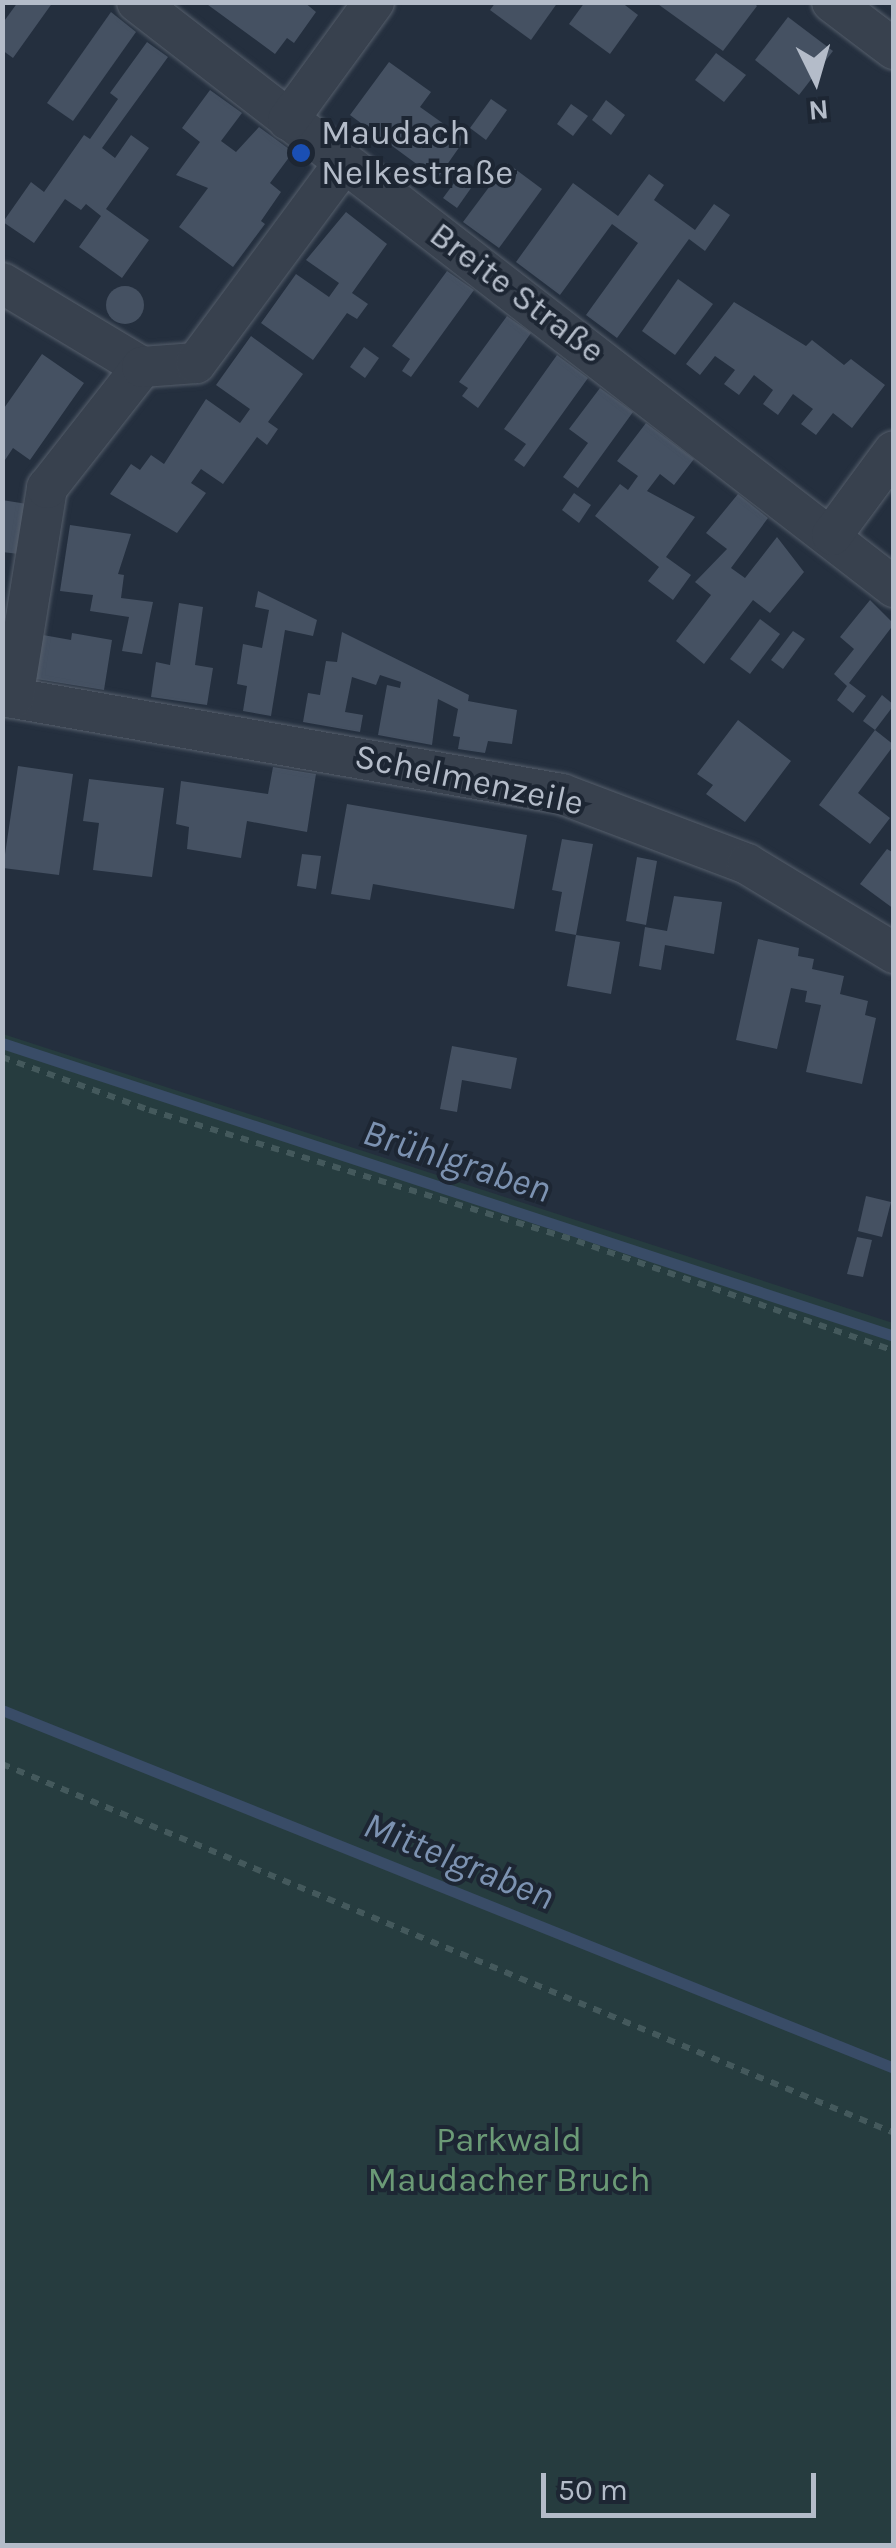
<!DOCTYPE html>
<meta charset="utf-8">
<style>
body{margin:0}
#map{position:relative;width:896px;height:2548px;overflow:hidden;background:#242f3e;font-family:Karla,sans-serif}
div>[style]{position:absolute}
[style*='--x']{left:calc(var(--x)*1px);top:calc(var(--y)*1px);width:calc(var(--w)*1px);rotate:calc(var(--a)*1deg)}
.green>*{inset:0;background:#263c3f}
.stream>*{height:11px;margin:-5.5px;padding:0 5.5px;transform-origin:5.5px;border-radius:5.5px;background:#394c67}
.building>*{inset:0;background:#455162}
.round{border-radius:50%}
.path>*{height:6px;margin-top:-3px;transform-origin:0;background:repeating-linear-gradient(90deg,#44595c 0 8px,transparent 0 16px)}
.roads{filter:drop-shadow(0 0 2px #565f6c) drop-shadow(0 0 2px #565f6c)}
.minor>*{height:40px;margin:-20px;padding:0 20px;transform-origin:20px;border-radius:20px;background:#38414e}
.dots>*{width:28px;height:28px;translate:-50% -50%;box-sizing:border-box;border:5px solid #1d2633;border-radius:50%}
span{translate:-50% -50%;white-space:nowrap;text-align:center;line-height:1.15;-webkit-text-stroke:8px #1d2633;paint-order:stroke}
.poi-label{font-size:35px;color:#b4bcc9}
.left{translate:0 -50%;text-align:left}
.street-label{font-size:35px;color:#b4bcc9}
.park-label{font-size:35px;color:#6b9a76}
.water-label{font-size:38px;color:#7c92b1;font-style:italic}
.frame{position:absolute;inset:0;border:5px solid #b4bcc9;pointer-events:none}
.north{position:absolute;left:766px;top:30px;width:100px;height:100px;-webkit-text-stroke:8px #1d2633;paint-order:stroke;rotate:175deg;font-size:28px;font-weight:700;line-height:40px;text-align:center;color:#b4bcc9}
.north::after{content:'';display:block;margin:auto;width:35px;height:45px;background:#b4bcc9;clip-path:polygon(50% 0,100% 100%,50% 72%,0 100%)}
.scale{position:absolute;left:541px;top:2473px;width:275px;height:45px;box-sizing:border-box;border:5px solid #b4bcc9;border-top:0;padding-left:12px;font-size:30px;line-height:35px;white-space:nowrap;color:#b4bcc9;-webkit-text-stroke:8px #1d2633;paint-order:stroke}
</style>
<div id="map">
<div class="green">
<div style="clip-path:polygon(3px 1034px,893px 1323px,893px 2545px,3px 2545px)"></div>
</div>
<div class="stream">
<div style="--x:2;--y:1043;--w:939;--a:18.18"></div>
<div style="--x:2;--y:1710;--w:961;--a:21.87"></div>
</div>
<div class="building">
<div style="clip-path:polygon(18px 2px,53px 2px,13px 58px,2px 50px,2px 24px)"></div>
<div style="clip-path:polygon(204px 2px,304px 2px,316px 12px,294px 43px,287px 38px,275px 54px)"></div>
<div style="clip-path:polygon(496px 2px,558px 2px,531px 40px,490px 10px)"></div>
<div style="clip-path:polygon(585px 2px,621px 2px,638px 15px,610px 54px,569px 24px)"></div>
<div style="clip-path:polygon(655px 2px,753px 2px,757px 6px,723px 51px)"></div>
<div style="clip-path:polygon(111px 12px,136px 32px,73px 121px,47px 103px)"></div>
<div style="clip-path:polygon(788px 17px,833px 51px,799px 95px,755px 60px)"></div>
<div style="clip-path:polygon(147px 42px,168px 57px,102px 148px,115px 158px,131px 135px,149px 148px,106px 209px,149px 240px,122px 278px,79px 247px,101px 216px,86px 204px,81px 210px,65px 199px,34px 243px,3px 222px,31px 182px,44px 192px,84px 135px,90px 139px,118px 99px,110px 93px)"></div>
<div style="clip-path:polygon(716px 53px,746px 75px,724px 102px,695px 80px)"></div>
<div style="clip-path:polygon(389px 62px,431px 92px,420px 107px,465px 139px,437px 179px,350px 115px)"></div>
<div style="clip-path:polygon(210px 90px,242px 113px,221px 141px,236px 152px,259px 127px,293px 152px,270px 183px,281px 192px,261px 221px,265px 224px,233px 267px,179px 227px,208px 188px,176px 175px,200px 142px,182px 128px)"></div>
<div style="clip-path:polygon(491px 99px,507px 110px,486px 140px,470px 128px)"></div>
<div style="clip-path:polygon(606px 100px,625px 115px,611px 135px,592px 120px)"></div>
<div style="clip-path:polygon(571px 104px,588px 116px,573px 136px,557px 124px)"></div>
<div style="clip-path:polygon(507px 163px,542px 189px,499px 248px,463px 222px)"></div>
<div style="clip-path:polygon(463px 171px,476px 181px,457px 208px,443px 198px)"></div>
<div style="clip-path:polygon(649px 174px,664px 185px,654px 200px,695px 230px,714px 204px,730px 215px,705px 251px,689px 239px,617px 338px,586px 315px,638px 243px,612px 224px,560px 295px,516px 262px,573px 183px,618px 216px)"></div>
<div style="clip-path:polygon(346px 212px,387px 244px,352px 293px,368px 304px,357px 319px,347px 313px,313px 360px,261px 323px,296px 274px,329px 297px,339px 283px,306px 260px)"></div>
<div style="clip-path:polygon(447px 271px,474px 290px,411px 377px,402px 371px,410px 359px,392px 346px)"></div>
<div style="clip-path:polygon(678px 279px,713px 304px,675px 355px,642px 331px)"></div>
<div class="round" style="left:106px;top:286px;width:38px;height:38px"></div>
<div style="clip-path:polygon(734px 302px,806px 346px,812px 340px,844px 365px,851px 359px,885px 385px,852px 428px,833px 413px,816px 435px,801px 424px,813px 409px,793px 394px,778px 415px,763px 404px,773px 390px,754px 375px,739px 395px,724px 384px,735px 370px,715px 356px,700px 375px,686px 364px)"></div>
<div style="clip-path:polygon(507px 316px,531px 333px,478px 408px,462px 396px,468px 388px,459px 382px)"></div>
<div style="clip-path:polygon(251px 336px,303px 374px,268px 422px,278px 429px,267px 445px,257px 437px,223px 484px,201px 469px,191px 483px,206px 493px,177px 533px,110px 494px,131px 464px,140px 470px,151px 455px,164px 464px,206px 399px,240px 423px,250px 409px,216px 385px)"></div>
<div style="clip-path:polygon(364px 347px,379px 358px,365px 378px,350px 367px)"></div>
<div style="clip-path:polygon(42px 354px,84px 383px,30px 460px,13px 448px,5px 460px,2px 411px)"></div>
<div style="clip-path:polygon(557px 355px,588px 378px,524px 467px,514px 460px,526px 444px,504px 429px)"></div>
<div style="clip-path:polygon(600px 388px,633px 412px,578px 488px,563px 477px,588px 443px,569px 429px)"></div>
<div style="clip-path:polygon(646px 423px,694px 459px,674px 485px,660px 474px,647px 491px,695px 517px,666px 557px,691px 575px,673px 600px,648px 581px,659px 567px,595px 516px,620px 484px,628px 490px,638px 476px,617px 461px)"></div>
<div style="clip-path:polygon(574px 493px,591px 505px,579px 523px,562px 510px)"></div>
<div style="clip-path:polygon(738px 494px,768px 518px,731px 568px,745px 578px,777px 537px,804px 572px,770px 613px,753px 600px,704px 664px,676px 641px,711px 595px,695px 582px,727px 549px,706px 533px)"></div>
<div style="clip-path:polygon(2px 500px,27px 504px,19px 554px,2px 552px)"></div>
<div style="clip-path:polygon(70px 525px,131px 534px,118px 574px,124px 575px,121px 598px,153px 602px,142px 654px,122px 651px,129px 617px,90px 611px,93px 595px,60px 591px)"></div>
<div style="clip-path:polygon(258px 591px,317px 620px,313px 636px,285px 630px,271px 716px,243px 711px,247px 686px,237px 684px,243px 644px,262px 648px,269px 610px,255px 607px)"></div>
<div style="clip-path:polygon(870px 600px,894px 624px,849px 683px,866px 696px,853px 713px,837px 700px,847px 686px,834px 674px,854px 649px,840px 637px)"></div>
<div style="clip-path:polygon(179px 603px,203px 607px,195px 665px,213px 668px,207px 705px,151px 697px,156px 662px,170px 665px)"></div>
<div style="clip-path:polygon(760px 619px,780px 634px,750px 674px,730px 659px)"></div>
<div style="clip-path:polygon(793px 631px,805px 639px,783px 669px,771px 660px)"></div>
<div style="clip-path:polygon(342px 632px,469px 695px,468px 701px,517px 710px,512px 744px,488px 741px,485px 753px,458px 749px,460px 737px,453px 736px,458px 709px,438px 699px,432px 745px,378px 735px,387px 685px,400px 688px,401px 682px,380px 675px,376px 685px,352px 677px,345px 712px,363px 715px,360px 732px,303px 722px,308px 693px,320px 695px,326px 661px,337px 662px)"></div>
<div style="clip-path:polygon(72px 633px,112px 640px,104px 690px,36px 679px,43px 635px,71px 640px)"></div>
<div style="clip-path:polygon(882px 695px,894px 705px,875px 730px,863px 721px)"></div>
<div style="clip-path:polygon(738px 720px,791px 761px,745px 822px,706px 794px,713px 785px,697px 774px)"></div>
<div style="clip-path:polygon(875px 730px,894px 745px,858px 793px,890px 818px,870px 844px,819px 805px)"></div>
<div style="clip-path:polygon(18px 766px,73px 774px,59px 875px,3px 868px)"></div>
<div style="clip-path:polygon(273px 767px,316px 774px,307px 832px,247px 821px,241px 858px,187px 849px,189px 827px,176px 824px,181px 781px,268px 794px)"></div>
<div style="clip-path:polygon(89px 779px,164px 788px,152px 877px,93px 870px,99px 823px,83px 821px)"></div>
<div style="clip-path:polygon(347px 804px,527px 835px,514px 909px,373px 884px,370px 900px,331px 894px)"></div>
<div style="clip-path:polygon(562px 839px,593px 844px,576px 935px,620px 942px,611px 994px,567px 986px,576px 935px,555px 931px,562px 892px,552px 890px)"></div>
<div style="clip-path:polygon(887px 849px,894px 853px,894px 909px,860px 884px)"></div>
<div style="clip-path:polygon(302px 854px,321px 856px,316px 889px,297px 886px)"></div>
<div style="clip-path:polygon(637px 857px,657px 861px,646px 925px,626px 921px)"></div>
<div style="clip-path:polygon(674px 896px,722px 902px,714px 954px,665px 945px,661px 970px,639px 966px,645px 927px,667px 931px)"></div>
<div style="clip-path:polygon(758px 939px,799px 948px,798px 956px,814px 959px,812px 969px,844px 976px,840px 994px,868px 1001px,865px 1015px,876px 1018px,862px 1084px,806px 1072px,821px 1005px,805px 1002px,807px 991px,791px 988px,777px 1049px,736px 1040px)"></div>
<div style="clip-path:polygon(452px 1046px,517px 1058px,511px 1089px,462px 1080px,457px 1112px,440px 1109px)"></div>
<div style="clip-path:polygon(866px 1196px,891px 1202px,882px 1237px,858px 1231px)"></div>
<div style="clip-path:polygon(857px 1237px,872px 1240px,863px 1277px,847px 1274px)"></div>
</div>
<div class="path">
<div style="--x:2;--y:1057;--w:156;--a:19.8"></div>
<div style="--x:149;--y:1110;--w:448;--a:17"></div>
<div style="--x:577;--y:1241;--w:336;--a:19.1"></div>
<div style="--x:2;--y:1764;--w:965;--a:22.47"></div>
</div>
<div class="roads">
<div class="minor">
<div style="--x:137;--y:2;--w:957;--a:37.7"></div>
<div style="--x:832;--y:2;--w:78;--a:37.2"></div>
<div style="--x:288;--y:120;--w:146;--a:-53.9"></div>
<div style="--x:2;--y:283;--w:163;--a:31"></div>
<div style="--x:832;--y:535;--w:104;--a:-53.6"></div>
<div style="--x:2;--y:696;--w:569;--a:9.93"></div>
<div style="--x:562;--y:794;--w:198;--a:20.7"></div>
<div style="--x:747;--y:864;--w:172;--a:31.2"></div>
<div style="--x:13;--y:698;--w:213;--a:-80.8"></div>
<div style="--x:47;--y:488;--w:154;--a:-51.9"></div>
<div style="--x:142;--y:367;--w:54;--a:-4.2"></div>
<div style="--x:196;--y:363;--w:250;--a:-53.5"></div>
</div>
</div>
<div class="dots">
<div style="left:301px;top:153px;background:#1a4fb4"></div>
</div>
<div class="poi-label">
<span class="left" style="left:321px;top:153px">Maudach<br>Nelkestraße</span>
</div>
<div class="street-label">
<span style="left:517px;top:293px;rotate:37deg">Breite Straße</span>
<span style="left:469px;top:780px;rotate:12deg">Schelmenzeile</span>
</div>
<div class="park-label">
<span style="left:509px;top:2160px">Parkwald<br>Maudacher Bruch</span>
</div>
<div class="water-label">
<span style="left:457px;top:1161px;rotate:18deg">Brühlgraben</span>
<span style="left:459px;top:1861px;rotate:22deg">Mittelgraben</span>
</div>
<div class="frame"></div>
<div class="north">N</div>
<div class="scale">50 m</div>
</div>
